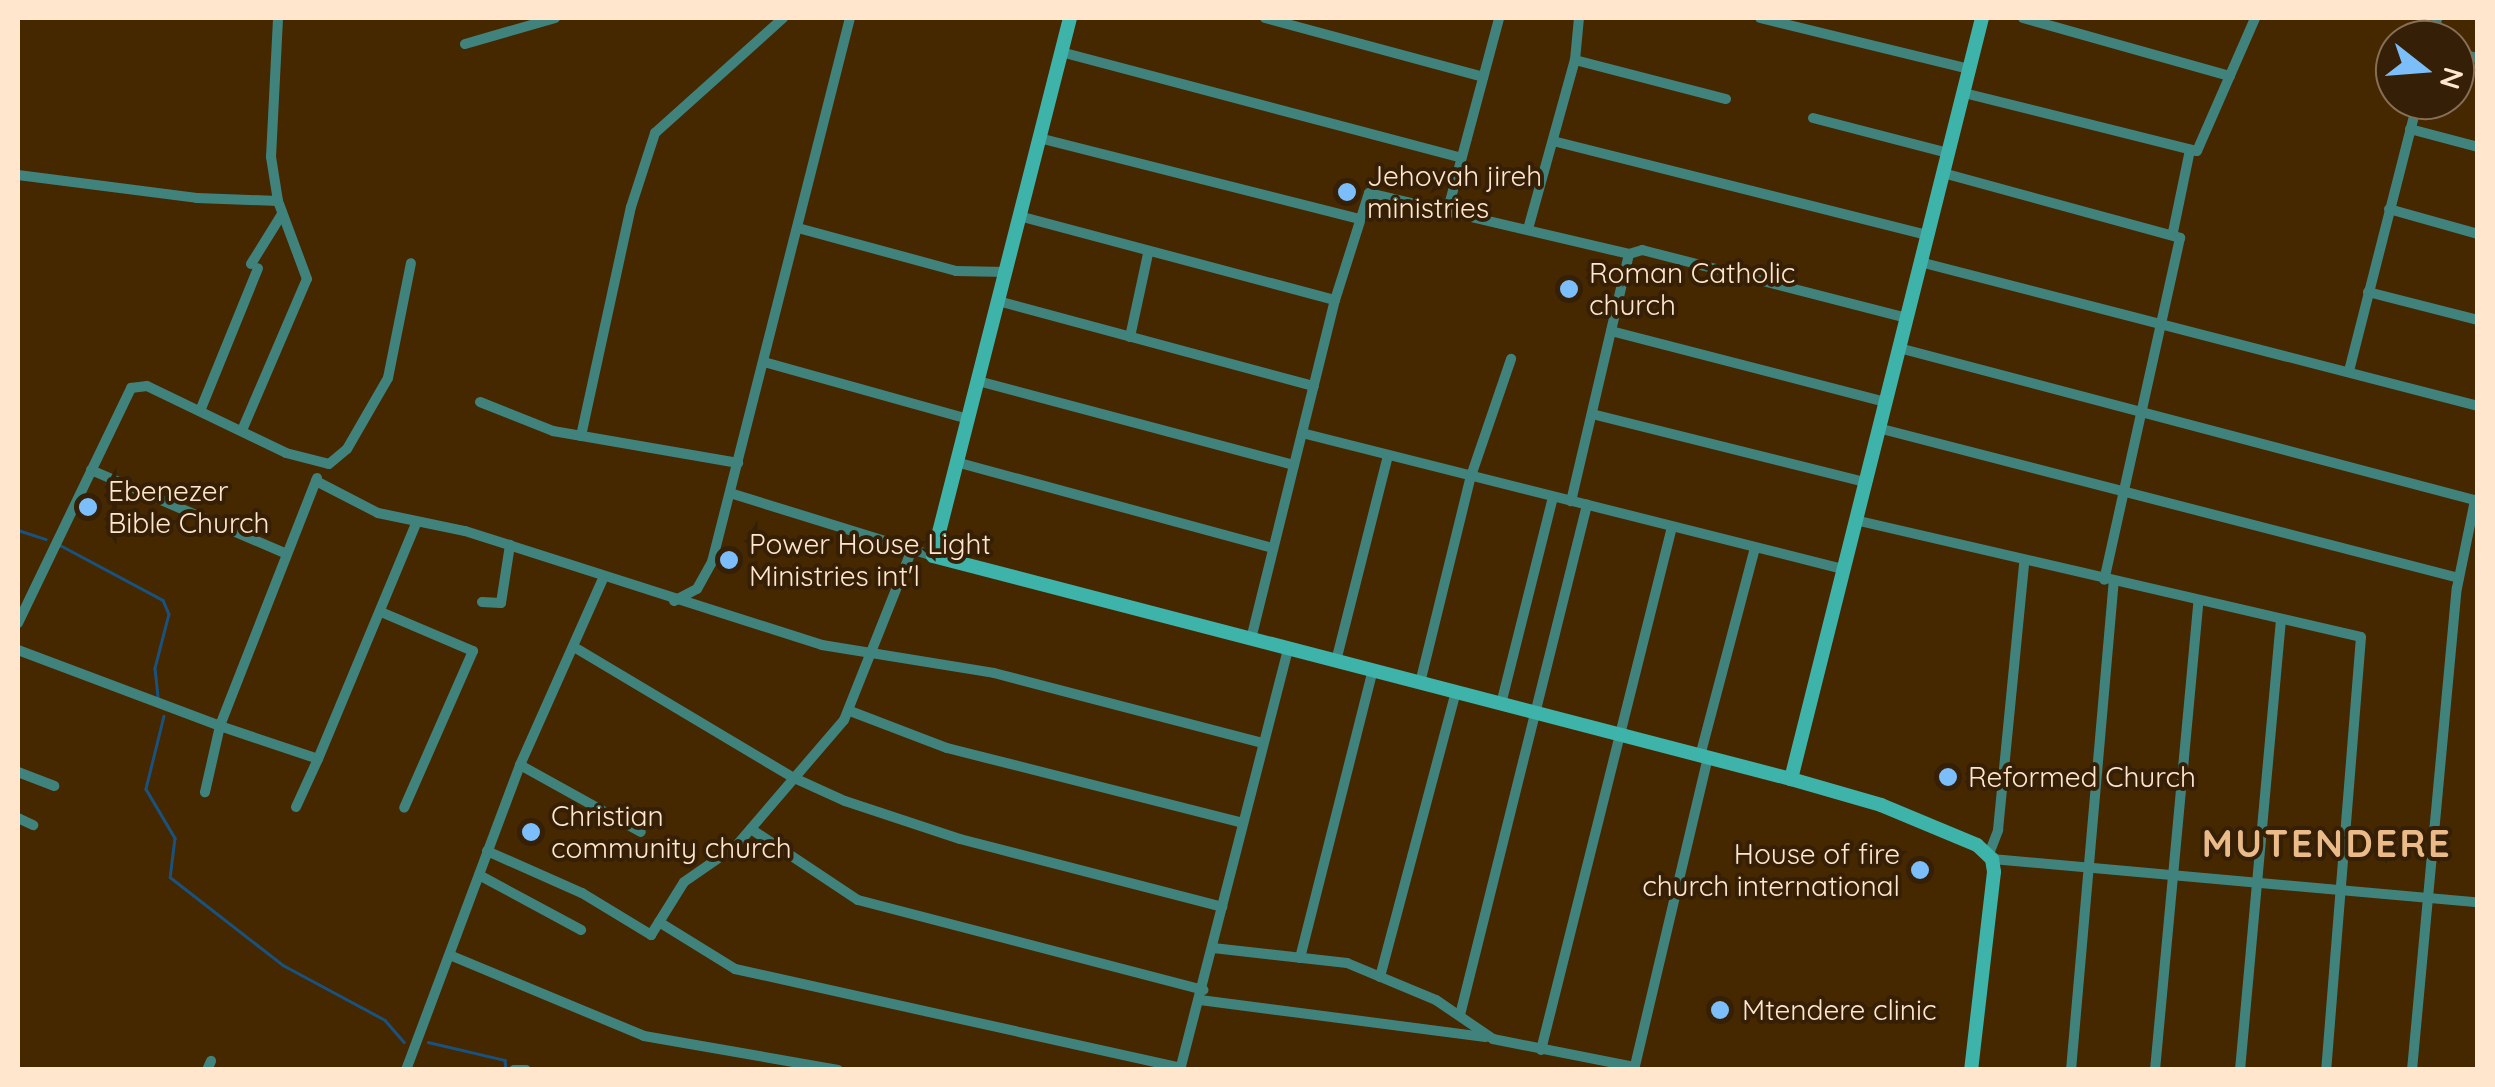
<!DOCTYPE html>
<style>
body{margin:0}
#map{position:relative;width:2495px;height:1087px;overflow:hidden;background:#452700;font-family:Quicksand,sans-serif}
div>[style]{position:absolute}
[style*='--x']{left:calc(var(--x)*1px);top:calc(var(--y)*1px);width:calc(var(--w)*1px);rotate:calc(var(--a)*1deg)}
.stream>*{height:2.5px;margin:-1.25px;padding:0 1.25px;transform-origin:1.25px;border-radius:1.25px;background:#1a527e}
.street>*{height:10px;margin:-5px;padding:0 5px;transform-origin:5px;border-radius:5px;background:#40837d}
.secondary>*{height:14px;margin:-7px;padding:0 7px;transform-origin:7px;border-radius:7px;background:#3db3a9}
.dots>*{width:28px;height:28px;translate:-50% -50%;box-sizing:border-box;border:5px solid #351f06;border-radius:50%}
span{translate:-50% -50%;white-space:nowrap;text-align:center;line-height:1.15;-webkit-text-stroke:8px #351f06;paint-order:stroke}
.poi-label{font-size:28px;color:#ffe6cd}
.left{translate:0 -50%;text-align:left}
.right{translate:-100% -50%;text-align:right}
.district-label{font-size:38px;color:#eaba89;font-weight:700;letter-spacing:2.5px}
.frame{position:absolute;inset:0;border:20px solid #ffe6cd;pointer-events:none}
.north{position:absolute;left:2375px;top:20px;width:100px;height:100px;box-sizing:border-box;background:#351f06;border:2px solid #866f56;border-radius:50%;rotate:107deg;font-size:28px;font-weight:700;line-height:40px;text-align:center;color:#ffe6cd}
.north::after{content:'';display:block;margin:auto;width:35px;height:45px;background:#7cbef9;clip-path:polygon(50% 0,100% 100%,50% 72%,0 100%)}
</style>
<div id="map">
<div class="stream">
<div style="--x:18;--y:530;--w:29;--a:18"></div>
<div style="--x:60;--y:545;--w:117;--a:28.1"></div>
<div style="--x:163;--y:600;--w:15;--a:67"></div>
<div style="--x:169;--y:614;--w:56;--a:104.5"></div>
<div style="--x:155;--y:668;--w:29;--a:84"></div>
<div style="--x:164;--y:716;--w:75;--a:103.9"></div>
<div style="--x:146;--y:789;--w:57;--a:59.4"></div>
<div style="--x:175;--y:838;--w:39;--a:97"></div>
<div style="--x:170;--y:877;--w:143;--a:37.9"></div>
<div style="--x:283;--y:965;--w:116;--a:28.3"></div>
<div style="--x:385;--y:1020;--w:29;--a:49"></div>
<div style="--x:428;--y:1042;--w:79;--a:13.2"></div>
<div style="--x:505;--y:1060;--w:10;--a:84"></div>
</div>
<div class="street">
<div style="--x:1265;--y:18;--w:226;--a:15.1"></div>
<div style="--x:1760;--y:18;--w:216;--a:13.7"></div>
<div style="--x:2023;--y:18;--w:215;--a:15.7"></div>
<div style="--x:2434;--y:40;--w:22;--a:-82"></div>
<div style="--x:465;--y:44;--w:94;--a:-16.1"></div>
<div style="--x:1061;--y:52;--w:414;--a:14.8"></div>
<div style="--x:2455;--y:52;--w:24;--a:15"></div>
<div style="--x:1575;--y:60;--w:156;--a:14.5"></div>
<div style="--x:1964;--y:93;--w:240;--a:14"></div>
<div style="--x:2197;--y:151;--w:145;--a:-66.4"></div>
<div style="--x:1813;--y:118;--w:139;--a:14.5"></div>
<div style="--x:2410;--y:129;--w:70;--a:14.8"></div>
<div style="--x:1039;--y:138;--w:329;--a:14.2"></div>
<div style="--x:1553;--y:141;--w:386;--a:14.1"></div>
<div style="--x:1943;--y:173;--w:246;--a:15.3"></div>
<div style="--x:2180;--y:238;--w:350;--a:102.5"></div>
<div style="--x:18;--y:175;--w:180;--a:7.3"></div>
<div style="--x:197;--y:198;--w:81;--a:2.1"></div>
<div style="--x:1448;--y:209;--w:198;--a:-75"></div>
<div style="--x:2389;--y:209;--w:92;--a:15.7"></div>
<div style="--x:1019;--y:216;--w:327;--a:14.9"></div>
<div style="--x:798;--y:228;--w:164;--a:15.2"></div>
<div style="--x:956;--y:271;--w:50;--a:1.1"></div>
<div style="--x:1528;--y:229;--w:175;--a:-74.5"></div>
<div style="--x:1575;--y:60;--w:42;--a:-84.6"></div>
<div style="--x:2173;--y:232;--w:84;--a:-78.3"></div>
<div style="--x:1629;--y:254;--w:14;--a:-17"></div>
<div style="--x:1642;--y:250;--w:273;--a:14.4"></div>
<div style="--x:1920;--y:262;--w:576;--a:14.47"></div>
<div style="--x:251;--y:264;--w:59;--a:-58.2"></div>
<div style="--x:2368;--y:292;--w:114;--a:14.3"></div>
<div style="--x:998;--y:301;--w:327;--a:15.1"></div>
<div style="--x:1611;--y:331;--w:283;--a:14.5"></div>
<div style="--x:1130;--y:337;--w:85;--a:-77.8"></div>
<div style="--x:1899;--y:348;--w:599;--a:14.8"></div>
<div style="--x:764;--y:362;--w:212;--a:15.6"></div>
<div style="--x:2349;--y:371;--w:280;--a:-75.7"></div>
<div style="--x:978;--y:381;--w:327;--a:14.9"></div>
<div style="--x:480;--y:402;--w:79;--a:21.7"></div>
<div style="--x:553;--y:431;--w:188;--a:9.8"></div>
<div style="--x:200;--y:411;--w:154;--a:-67.9"></div>
<div style="--x:1592;--y:414;--w:280;--a:14"></div>
<div style="--x:243;--y:428;--w:162;--a:-66.8"></div>
<div style="--x:307;--y:279;--w:83;--a:-110.4"></div>
<div style="--x:278;--y:201;--w:45;--a:-99"></div>
<div style="--x:271;--y:157;--w:139;--a:-87.1"></div>
<div style="--x:1878;--y:428;--w:600;--a:14.48"></div>
<div style="--x:1302;--y:433;--w:558;--a:14.11"></div>
<div style="--x:581;--y:436;--w:234;--a:-77.7"></div>
<div style="--x:631;--y:207;--w:78;--a:-72"></div>
<div style="--x:655;--y:133;--w:172;--a:-41.9"></div>
<div style="--x:956;--y:462;--w:328;--a:15.2"></div>
<div style="--x:91;--y:470;--w:211;--a:23.2"></div>
<div style="--x:317;--y:478;--w:266;--a:111.4"></div>
<div style="--x:220;--y:726;--w:103;--a:18.6"></div>
<div style="--x:318;--y:759;--w:255;--a:-67.4"></div>
<div style="--x:316;--y:481;--w:70;--a:27.3"></div>
<div style="--x:378;--y:513;--w:89;--a:11.7"></div>
<div style="--x:465;--y:531;--w:375;--a:17.7"></div>
<div style="--x:822;--y:645;--w:174;--a:9.2"></div>
<div style="--x:994;--y:673;--w:278;--a:14.6"></div>
<div style="--x:730;--y:493;--w:213;--a:17.2"></div>
<div style="--x:1855;--y:520;--w:519;--a:13.02"></div>
<div style="--x:2361;--y:637;--w:434;--a:94.6"></div>
<div style="--x:674;--y:601;--w:26;--a:-28"></div>
<div style="--x:697;--y:589;--w:31;--a:-61"></div>
<div style="--x:712;--y:562;--w:561;--a:-75.77"></div>
<div style="--x:482;--y:602;--w:19;--a:3"></div>
<div style="--x:501;--y:603;--w:59;--a:-81.2"></div>
<div style="--x:381;--y:612;--w:100;--a:23"></div>
<div style="--x:473;--y:651;--w:171;--a:113.7"></div>
<div style="--x:18;--y:623;--w:261;--a:-64.3"></div>
<div style="--x:131;--y:388;--w:16;--a:-7"></div>
<div style="--x:147;--y:386;--w:154;--a:25.7"></div>
<div style="--x:286;--y:453;--w:44;--a:14.3"></div>
<div style="--x:329;--y:464;--w:23;--a:-40"></div>
<div style="--x:347;--y:449;--w:82;--a:-60"></div>
<div style="--x:388;--y:378;--w:117;--a:-78.7"></div>
<div style="--x:1251;--y:639;--w:349;--a:-76.1"></div>
<div style="--x:1335;--y:300;--w:112;--a:-72.4"></div>
<div style="--x:1369;--y:193;--w:267;--a:13.2"></div>
<div style="--x:1629;--y:254;--w:254;--a:103.2"></div>
<div style="--x:574;--y:647;--w:254;--a:30.8"></div>
<div style="--x:792;--y:777;--w:58;--a:24.4"></div>
<div style="--x:845;--y:801;--w:121;--a:18.3"></div>
<div style="--x:960;--y:839;--w:271;--a:14.5"></div>
<div style="--x:18;--y:650;--w:216;--a:20.6"></div>
<div style="--x:220;--y:726;--w:68;--a:102.8"></div>
<div style="--x:1336;--y:661;--w:212;--a:-75.8"></div>
<div style="--x:1420;--y:683;--w:213;--a:-76.2"></div>
<div style="--x:1471;--y:476;--w:124;--a:-71.1"></div>
<div style="--x:1501;--y:704;--w:213;--a:-75.9"></div>
<div style="--x:850;--y:711;--w:104;--a:20.9"></div>
<div style="--x:947;--y:748;--w:302;--a:14.2"></div>
<div style="--x:1700;--y:756;--w:215;--a:-75.2"></div>
<div style="--x:520;--y:765;--w:138;--a:29"></div>
<div style="--x:18;--y:772;--w:39;--a:21"></div>
<div style="--x:296;--y:807;--w:53;--a:-65.4"></div>
<div style="--x:18;--y:818;--w:17;--a:25"></div>
<div style="--x:751;--y:829;--w:128;--a:33.6"></div>
<div style="--x:858;--y:900;--w:357;--a:14.6"></div>
<div style="--x:487;--y:851;--w:104;--a:23.9"></div>
<div style="--x:582;--y:893;--w:81;--a:31.3"></div>
<div style="--x:651;--y:935;--w:62;--a:-58.1"></div>
<div style="--x:684;--y:882;--w:63;--a:-34.7"></div>
<div style="--x:736;--y:846;--w:166;--a:-49.4"></div>
<div style="--x:844;--y:720;--w:184;--a:-68.3"></div>
<div style="--x:1989;--y:854;--w:26;--a:-69"></div>
<div style="--x:1998;--y:830;--w:267;--a:-84.4"></div>
<div style="--x:1992;--y:859;--w:488;--a:5.1"></div>
<div style="--x:479;--y:875;--w:116;--a:28.3"></div>
<div style="--x:659;--y:922;--w:89;--a:31.7"></div>
<div style="--x:735;--y:969;--w:456;--a:12.5"></div>
<div style="--x:1213;--y:948;--w:135;--a:6.4"></div>
<div style="--x:1347;--y:963;--w:96;--a:22.6"></div>
<div style="--x:1436;--y:1000;--w:69;--a:34.4"></div>
<div style="--x:1493;--y:1039;--w:144;--a:11.2"></div>
<div style="--x:452;--y:956;--w:208;--a:22.6"></div>
<div style="--x:644;--y:1036;--w:197;--a:9.9"></div>
<div style="--x:1300;--y:958;--w:297;--a:-75.8"></div>
<div style="--x:1380;--y:977;--w:295;--a:-75.1"></div>
<div style="--x:1200;--y:1000;--w:288;--a:7.4"></div>
<div style="--x:1460;--y:1015;--w:526;--a:-76.02"></div>
<div style="--x:1541;--y:1050;--w:539;--a:-75.94"></div>
<div style="--x:207;--y:1070;--w:10;--a:-66"></div>
<div style="--x:406;--y:1070;--w:326;--a:-69.5"></div>
<div style="--x:520;--y:765;--w:204;--a:-66"></div>
<div style="--x:514;--y:1070;--w:12;--a:0"></div>
<div style="--x:1180;--y:1070;--w:436;--a:-75.6"></div>
<div style="--x:1634;--y:1070;--w:321;--a:-76.7"></div>
<div style="--x:2071;--y:1070;--w:489;--a:-85"></div>
<div style="--x:2155;--y:1070;--w:472;--a:-84.7"></div>
<div style="--x:2240;--y:1070;--w:450;--a:-84.8"></div>
<div style="--x:2412;--y:1070;--w:484;--a:-84.7"></div>
<div style="--x:2457;--y:588;--w:90;--a:-78.4"></div>
</div>
<div class="secondary">
<div style="--x:1070;--y:18;--w:555;--a:104.29"></div>
<div style="--x:933;--y:556;--w:887;--a:14.57"></div>
<div style="--x:1791;--y:779;--w:94;--a:16.1"></div>
<div style="--x:1881;--y:805;--w:104;--a:22.6"></div>
<div style="--x:1977;--y:845;--w:21;--a:43"></div>
<div style="--x:1992;--y:859;--w:13;--a:81"></div>
<div style="--x:1994;--y:872;--w:199;--a:96.6"></div>
<div style="--x:1791;--y:779;--w:785;--a:-75.91"></div>
</div>
<div class="dots">
<div style="left:1347px;top:192px;background:#7cbef9"></div>
<div style="left:1569px;top:289px;background:#7cbef9"></div>
<div style="left:88px;top:507px;background:#7cbef9"></div>
<div style="left:729px;top:560px;background:#7cbef9"></div>
<div style="left:1948px;top:777px;background:#7cbef9"></div>
<div style="left:531px;top:832px;background:#7cbef9"></div>
<div style="left:1920px;top:870px;background:#7cbef9"></div>
<div style="left:1720px;top:1010px;background:#7cbef9"></div>
</div>
<div class="poi-label">
<span class="left" style="left:1367px;top:192px">Jehovah jireh<br>ministries</span>
<span class="left" style="left:1589px;top:289px">Roman Catholic<br>church</span>
<span class="left" style="left:108px;top:507px">Ebenezer<br>Bible Church</span>
<span class="left" style="left:749px;top:560px">Power House Light<br>Ministries int'l</span>
<span class="left" style="left:1968px;top:777px">Reformed Church</span>
<span class="left" style="left:551px;top:832px">Christian<br>community church</span>
<span class="right" style="left:1900px;top:870px">House of fire<br>church international</span>
<span class="left" style="left:1742px;top:1010px">Mtendere clinic</span>
</div>
<div class="district-label">
<span style="left:2327px;top:844px">MUTENDERE</span>
</div>
<div class="frame"></div>
<div class="north">N</div>
</div>
